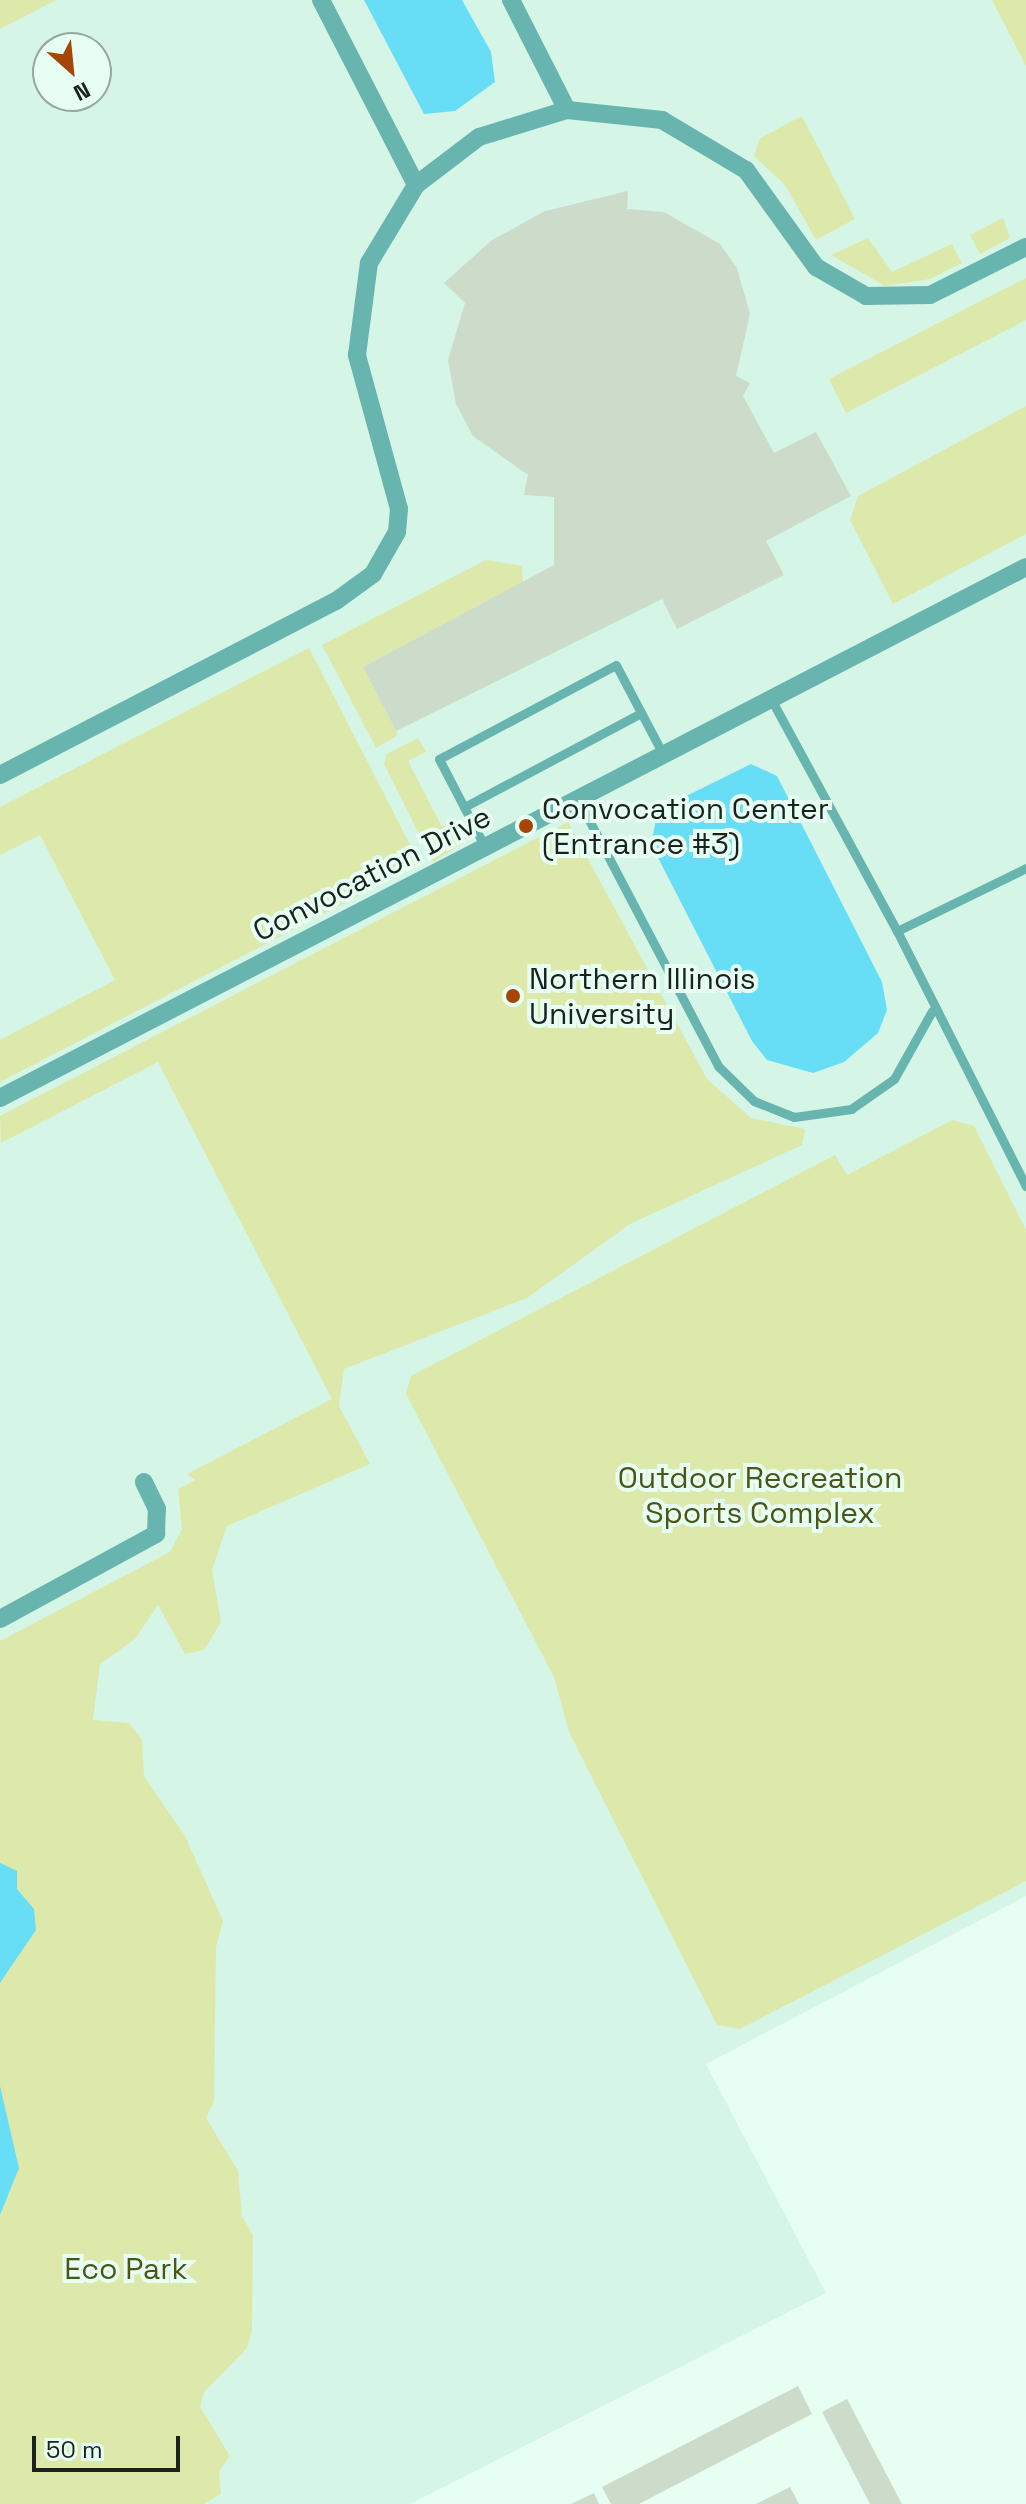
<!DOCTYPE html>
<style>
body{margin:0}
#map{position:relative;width:1026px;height:2504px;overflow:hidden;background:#e7fff3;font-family:"Space Grotesk",sans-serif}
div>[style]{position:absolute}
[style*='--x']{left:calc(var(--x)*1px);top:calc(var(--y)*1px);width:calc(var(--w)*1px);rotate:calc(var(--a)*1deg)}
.built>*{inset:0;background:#d5f5e6}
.green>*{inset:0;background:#dde9ab}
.water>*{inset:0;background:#67def6}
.building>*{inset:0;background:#cddcca}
.service>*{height:9px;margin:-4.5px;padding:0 4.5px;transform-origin:4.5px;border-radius:4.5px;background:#68b5af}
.minor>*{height:18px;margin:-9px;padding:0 9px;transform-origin:9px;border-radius:9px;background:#68b5af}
.dots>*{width:22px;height:22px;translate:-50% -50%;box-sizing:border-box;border:4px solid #e7fff3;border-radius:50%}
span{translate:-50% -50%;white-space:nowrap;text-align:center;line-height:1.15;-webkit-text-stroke:8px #e7fff3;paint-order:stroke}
.poi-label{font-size:30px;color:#19221e}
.left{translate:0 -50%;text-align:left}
.street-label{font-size:30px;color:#19221e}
.park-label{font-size:30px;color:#4c5516}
.north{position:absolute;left:32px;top:32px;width:80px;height:80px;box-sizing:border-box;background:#e7fff3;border:2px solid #95a79e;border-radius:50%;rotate:153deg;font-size:22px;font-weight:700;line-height:32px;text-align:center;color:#19221e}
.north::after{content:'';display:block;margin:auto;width:28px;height:36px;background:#a74505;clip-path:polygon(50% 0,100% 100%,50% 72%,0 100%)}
.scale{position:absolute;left:32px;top:2436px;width:148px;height:36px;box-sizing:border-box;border:4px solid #19221e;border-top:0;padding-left:10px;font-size:24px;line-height:28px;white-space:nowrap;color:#19221e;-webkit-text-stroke:6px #e7fff3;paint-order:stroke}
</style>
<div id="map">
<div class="built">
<div style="clip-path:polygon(evenodd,0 0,1026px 0,1026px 1896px,706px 2064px,826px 2293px,410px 2504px,0 2504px,0 0,48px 48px,96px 48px,96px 96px,48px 96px,48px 48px)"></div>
</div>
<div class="green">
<div style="clip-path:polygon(0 0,56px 0,0 29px)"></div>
<div style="clip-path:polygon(992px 0,1026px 0,1026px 66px)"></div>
<div style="clip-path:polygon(802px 116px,855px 219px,816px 240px,785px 185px,754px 156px,760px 138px)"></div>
<div style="clip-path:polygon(1003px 218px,1010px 238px,980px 254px,970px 235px)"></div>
<div style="clip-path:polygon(868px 238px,892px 272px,952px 244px,962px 263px,930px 279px,885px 286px,831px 255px)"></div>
<div style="clip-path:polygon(1026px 278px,1026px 320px,846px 413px,829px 379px)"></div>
<div style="clip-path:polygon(1026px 406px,1026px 534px,893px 604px,850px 520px,858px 496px)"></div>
<div style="clip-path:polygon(486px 560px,522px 566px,523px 582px,363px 667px,398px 735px,376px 748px,322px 645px)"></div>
<div style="clip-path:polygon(309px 648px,420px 864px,0 1082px,0 1040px,115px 980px,40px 835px,0 855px,0 807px)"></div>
<div style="clip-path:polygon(418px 738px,426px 752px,408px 761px,442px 827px,457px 819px,468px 840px,433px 862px,384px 764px,387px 754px)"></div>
<div style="clip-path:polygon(568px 822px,707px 1079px,751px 1118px,805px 1129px,802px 1145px,630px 1224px,527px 1298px,344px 1369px,339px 1406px,370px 1464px,227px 1526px,212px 1570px,221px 1622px,204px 1650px,185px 1654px,158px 1605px,135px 1639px,100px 1664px,93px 1720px,129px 1723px,142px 1740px,144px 1776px,185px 1836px,223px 1921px,216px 1947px,214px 2101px,206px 2118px,238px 2171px,242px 2216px,253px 2235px,252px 2329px,247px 2348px,204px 2392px,200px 2407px,230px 2456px,219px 2471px,221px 2494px,204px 2504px,0 2504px,0 1641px,170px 1552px,182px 1529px,178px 1489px,195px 1480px,187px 1474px,332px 1399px,158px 1062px,1px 1143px,0 1116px)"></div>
<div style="clip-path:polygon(952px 1120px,974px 1126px,1026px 1230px,1026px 1881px,740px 2029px,717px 2025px,569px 1732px,554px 1677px,406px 1394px,411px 1376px,835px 1155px,847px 1175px)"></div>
</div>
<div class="water">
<div style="clip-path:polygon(364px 0,462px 0,491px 52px,495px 82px,455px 111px,424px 114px)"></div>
<div style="clip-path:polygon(751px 764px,777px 776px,882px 982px,887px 1010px,878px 1033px,844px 1062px,813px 1073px,767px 1060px,752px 1041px,651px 844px,658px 810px)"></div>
<div style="clip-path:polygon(0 1863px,17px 1871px,17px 1889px,34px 1909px,36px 1930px,0 1983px)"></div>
<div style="clip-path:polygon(0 2086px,19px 2168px,0 2215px)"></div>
</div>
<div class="building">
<div style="clip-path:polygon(628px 191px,627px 209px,664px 212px,720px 244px,737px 268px,750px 314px,736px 376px,750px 383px,743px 396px,774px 453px,816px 432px,851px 496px,766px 541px,784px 575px,677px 629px,662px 599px,396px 731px,363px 667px,554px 565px,554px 497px,524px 495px,528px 475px,473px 436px,456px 404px,448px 360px,465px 303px,444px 283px,492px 240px,545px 211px)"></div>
<div style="clip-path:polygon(798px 2386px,812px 2414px,639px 2504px,611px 2504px,602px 2487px)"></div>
<div style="clip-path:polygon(847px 2399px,902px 2504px,870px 2504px,822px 2412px)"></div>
<div style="clip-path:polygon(790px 2487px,799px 2504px,756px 2504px)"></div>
<div style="clip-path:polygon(594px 2493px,599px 2504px,571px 2504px)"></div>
</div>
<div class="service">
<div style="--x:771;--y:699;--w:264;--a:61.5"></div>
<div style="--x:897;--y:931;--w:144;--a:-26"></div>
<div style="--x:641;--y:713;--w:200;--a:152"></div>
<div style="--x:464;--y:807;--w:54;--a:-117.5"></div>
<div style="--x:439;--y:759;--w:200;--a:-28"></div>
<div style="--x:616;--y:665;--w:101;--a:62.2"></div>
<div style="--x:578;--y:799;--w:301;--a:62.3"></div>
<div style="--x:718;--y:1066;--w:50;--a:44.2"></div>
<div style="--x:754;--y:1101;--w:43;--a:21.8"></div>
<div style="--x:794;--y:1117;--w:58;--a:-8"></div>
<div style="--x:851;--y:1109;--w:52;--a:-34.9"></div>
<div style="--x:894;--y:1079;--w:78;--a:-60.8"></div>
<div style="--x:464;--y:807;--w:45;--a:62.3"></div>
<div style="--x:897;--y:931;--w:286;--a:63.2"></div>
</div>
<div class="minor">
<div style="--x:321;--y:0;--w:208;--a:62.8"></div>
<div style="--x:511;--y:0;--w:123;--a:63"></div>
<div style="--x:0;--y:775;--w:378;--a:-27.4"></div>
<div style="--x:336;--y:601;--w:46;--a:-36.1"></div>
<div style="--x:373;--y:574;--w:48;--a:-60.3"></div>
<div style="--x:397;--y:532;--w:23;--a:-85"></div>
<div style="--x:399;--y:509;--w:160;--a:-105.3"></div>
<div style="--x:357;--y:355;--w:93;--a:-82.6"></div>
<div style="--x:369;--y:263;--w:91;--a:-58.9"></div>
<div style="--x:416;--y:185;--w:79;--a:-37.3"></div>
<div style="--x:479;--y:137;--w:92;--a:-17.1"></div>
<div style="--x:567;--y:110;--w:96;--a:6"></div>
<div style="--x:662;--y:120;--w:98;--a:30.8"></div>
<div style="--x:746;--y:170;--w:120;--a:54.2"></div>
<div style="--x:816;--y:267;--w:58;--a:30.1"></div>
<div style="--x:866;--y:296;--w:64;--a:-0.9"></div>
<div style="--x:930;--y:295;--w:107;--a:-26.6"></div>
<div style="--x:0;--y:1098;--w:1155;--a:-27.36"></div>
<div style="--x:0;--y:1619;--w:178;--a:-28.6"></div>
<div style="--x:156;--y:1534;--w:25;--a:-88"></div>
<div style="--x:157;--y:1509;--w:30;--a:-116"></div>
</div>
<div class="dots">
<div style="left:526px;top:826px;background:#a74505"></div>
<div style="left:513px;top:996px;background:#a74505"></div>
</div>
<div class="poi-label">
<span class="left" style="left:542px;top:826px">Convocation Center<br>(Entrance #3)</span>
<span class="left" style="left:529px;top:996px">Northern Illinois<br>University</span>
</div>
<div class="street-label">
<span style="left:372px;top:874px;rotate:-27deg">Convocation Drive</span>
</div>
<div class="park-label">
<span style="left:760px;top:1495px">Outdoor Recreation<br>Sports Complex</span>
<span style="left:126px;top:2269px">Eco Park</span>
</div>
<div class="north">N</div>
<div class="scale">50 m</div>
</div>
